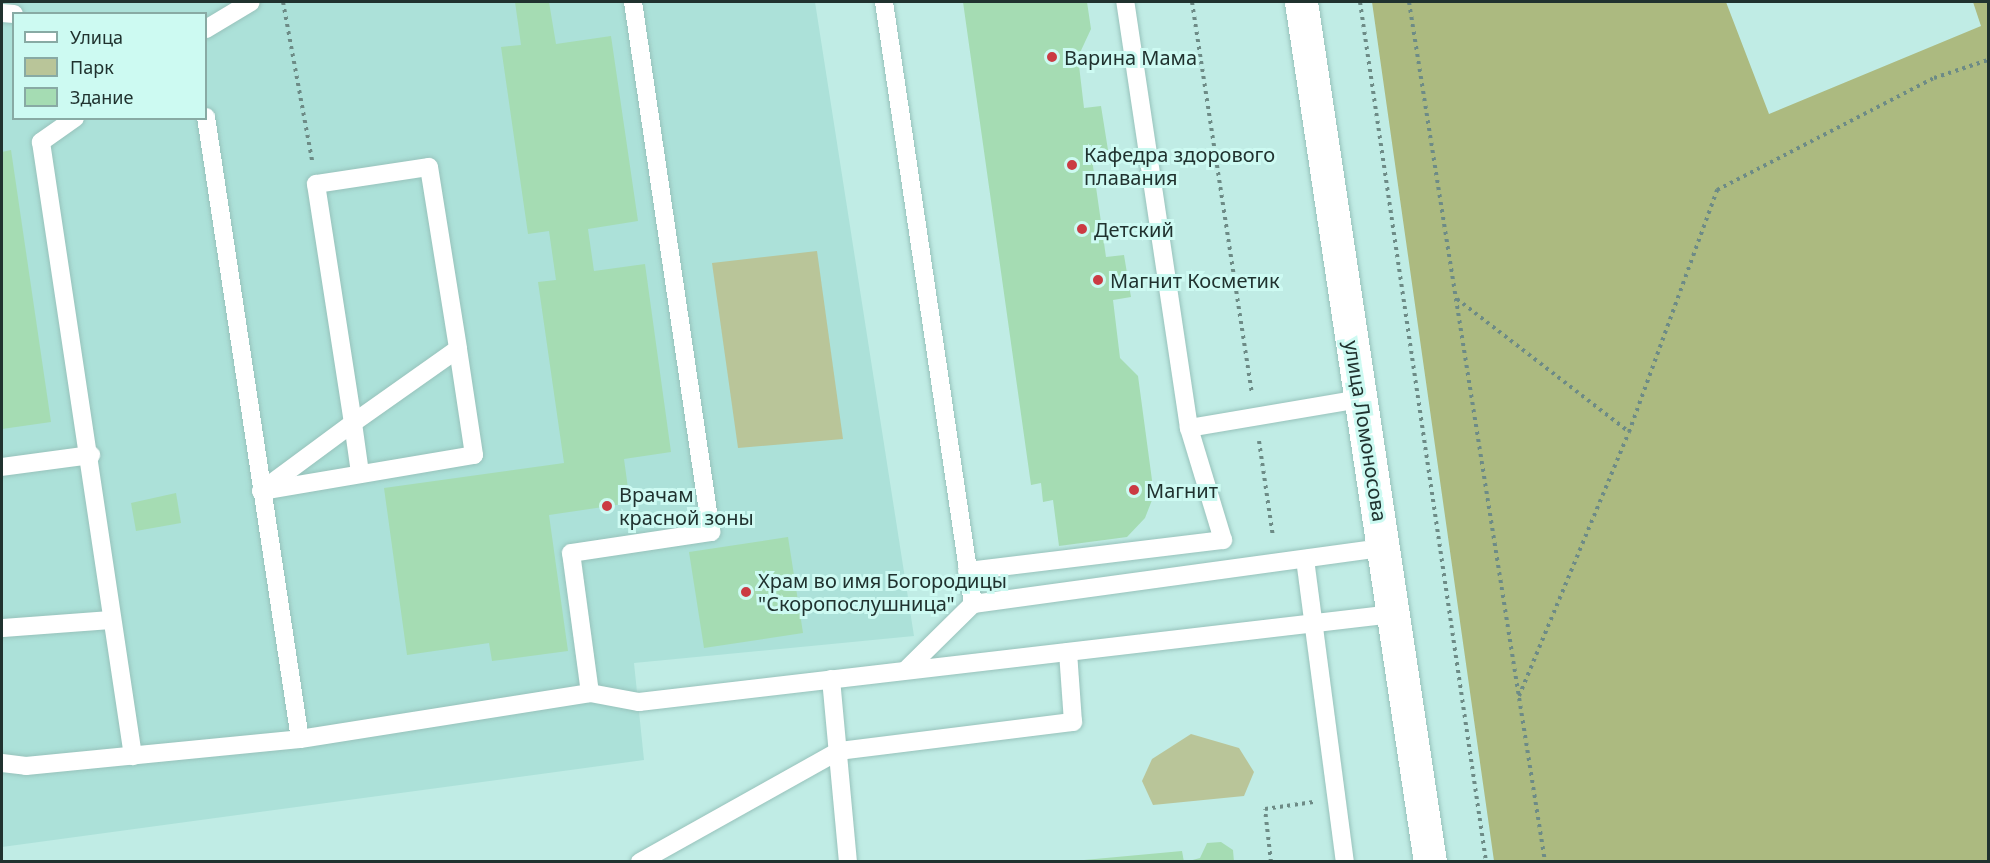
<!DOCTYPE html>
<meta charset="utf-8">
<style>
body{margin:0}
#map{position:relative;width:1990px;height:863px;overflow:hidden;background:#c0ece5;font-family:"Noto Sans",sans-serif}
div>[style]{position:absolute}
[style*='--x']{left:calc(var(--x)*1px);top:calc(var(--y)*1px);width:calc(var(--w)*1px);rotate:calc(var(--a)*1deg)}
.built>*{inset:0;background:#ace1d9}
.green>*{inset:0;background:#b9c599}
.forest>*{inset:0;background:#acba80}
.building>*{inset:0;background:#a5dcb3}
.path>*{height:4px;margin-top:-2px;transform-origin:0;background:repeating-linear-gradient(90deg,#6d8b86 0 3px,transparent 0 7.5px)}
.roads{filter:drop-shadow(0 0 2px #97c2bb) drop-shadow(0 0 2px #97c2bb)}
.service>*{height:18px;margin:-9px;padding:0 9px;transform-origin:9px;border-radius:9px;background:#fff}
.secondary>*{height:33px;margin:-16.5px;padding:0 16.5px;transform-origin:16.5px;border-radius:16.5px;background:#fff}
.dots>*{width:16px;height:16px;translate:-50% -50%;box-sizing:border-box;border:3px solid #cdfaf2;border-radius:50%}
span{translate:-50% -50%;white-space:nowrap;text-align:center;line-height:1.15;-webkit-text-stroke:6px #cdfaf2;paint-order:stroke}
.poi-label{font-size:20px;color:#20322f}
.left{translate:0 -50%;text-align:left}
.street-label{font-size:20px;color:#20322f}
.frame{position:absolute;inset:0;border:3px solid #20322f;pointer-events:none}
.legend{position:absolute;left:12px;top:12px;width:195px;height:108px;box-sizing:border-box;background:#cdfaf2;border:2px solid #88aaa4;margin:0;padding:8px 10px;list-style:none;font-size:18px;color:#20322f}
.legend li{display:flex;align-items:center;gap:12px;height:30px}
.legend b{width:30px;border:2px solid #88aaa4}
</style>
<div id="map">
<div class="built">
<div style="clip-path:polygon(evenodd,2px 2px,815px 2px,914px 636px,634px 663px,644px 760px,2px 847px,2px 2px,14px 14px,206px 14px,206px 118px,14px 118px,14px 14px)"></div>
</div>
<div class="green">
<div style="clip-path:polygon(817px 251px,843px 439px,738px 448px,712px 263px)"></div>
<div style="clip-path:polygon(1191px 734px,1239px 748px,1254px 772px,1244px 796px,1153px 805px,1142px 781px,1152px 759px)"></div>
</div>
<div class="forest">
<div style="clip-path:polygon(1372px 2px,1726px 2px,1769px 114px,1981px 26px,1973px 2px,1988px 2px,1988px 861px,1494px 861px)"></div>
</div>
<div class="building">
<div style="clip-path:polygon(515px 2px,549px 2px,556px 44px,611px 36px,638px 221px,588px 229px,594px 271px,645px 264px,671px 452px,624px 459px,630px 503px,549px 515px,568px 651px,492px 661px,489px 643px,407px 655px,384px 488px,564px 463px,538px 282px,556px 280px,549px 231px,528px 234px,501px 47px,521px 45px)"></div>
<div style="clip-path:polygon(963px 2px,1087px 2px,1091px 29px,1078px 57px,1084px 108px,1101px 106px,1108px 150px,1091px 152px,1106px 257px,1124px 255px,1131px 297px,1113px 300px,1120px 358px,1138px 376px,1154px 495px,1145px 518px,1127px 537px,1059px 546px,1053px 500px,1043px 502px,1041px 483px,1031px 485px)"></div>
<div style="clip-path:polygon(11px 150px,51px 422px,2px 429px,2px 152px)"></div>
<div style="clip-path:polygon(176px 493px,181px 523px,136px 531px,131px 503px)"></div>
<div style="clip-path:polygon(788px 537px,803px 633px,704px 648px,689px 552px)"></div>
<div style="clip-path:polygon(1221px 842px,1233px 850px,1234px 862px,1185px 862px,1200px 858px,1207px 843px)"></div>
<div style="clip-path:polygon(1182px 851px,1184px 862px,1084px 862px,1084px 860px)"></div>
</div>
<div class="path">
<div style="--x:283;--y:2;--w:161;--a:79.6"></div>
<div style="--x:1192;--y:2;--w:395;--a:81.3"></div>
<div style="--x:1360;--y:2;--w:869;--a:81.66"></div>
<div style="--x:1409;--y:2;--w:871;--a:81.01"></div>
<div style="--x:1457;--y:299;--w:217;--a:37.7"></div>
<div style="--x:1259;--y:441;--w:97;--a:81.7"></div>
<div style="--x:1519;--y:696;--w:286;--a:-67.4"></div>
<div style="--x:1629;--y:432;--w:258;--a:-70"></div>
<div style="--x:1717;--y:190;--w:244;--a:-27.3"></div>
<div style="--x:1934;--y:78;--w:57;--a:-18.4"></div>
<div style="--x:1271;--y:862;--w:53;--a:-96.5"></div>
<div style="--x:1265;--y:809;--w:49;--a:-8.3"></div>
</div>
<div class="roads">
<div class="service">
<div style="--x:884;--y:2;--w:609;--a:81.59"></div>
<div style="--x:2;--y:13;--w:12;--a:5"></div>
<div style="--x:206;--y:29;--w:52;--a:-31"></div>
<div style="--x:206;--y:117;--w:629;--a:81.41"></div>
<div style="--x:300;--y:739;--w:294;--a:-9"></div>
<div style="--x:590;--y:693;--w:50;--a:10.4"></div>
<div style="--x:639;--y:702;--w:759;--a:-6.66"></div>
<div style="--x:75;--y:118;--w:42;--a:144.8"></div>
<div style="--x:41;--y:142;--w:621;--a:81.48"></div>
<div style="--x:1189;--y:428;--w:174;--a:-9.6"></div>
<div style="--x:2;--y:467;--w:90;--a:-7.7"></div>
<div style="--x:360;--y:473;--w:50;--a:-98"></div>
<div style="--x:353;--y:423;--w:242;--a:-98.8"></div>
<div style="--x:316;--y:184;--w:114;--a:-8.6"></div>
<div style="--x:429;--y:167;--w:184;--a:80.9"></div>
<div style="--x:458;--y:349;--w:107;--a:81.4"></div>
<div style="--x:474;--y:455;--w:216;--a:170.4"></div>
<div style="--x:261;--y:491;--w:114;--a:-36.5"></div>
<div style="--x:353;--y:423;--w:128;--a:-35.2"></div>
<div style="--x:1305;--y:559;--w:306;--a:82.5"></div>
<div style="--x:967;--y:571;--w:258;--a:-6.9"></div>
<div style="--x:1223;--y:540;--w:117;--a:-106.9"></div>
<div style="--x:1189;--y:428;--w:431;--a:-98.5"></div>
<div style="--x:2;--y:628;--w:110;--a:-4.2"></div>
<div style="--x:906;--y:670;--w:94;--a:-44.6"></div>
<div style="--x:973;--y:604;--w:415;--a:-7.8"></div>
<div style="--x:831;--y:679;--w:184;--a:84.7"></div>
<div style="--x:590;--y:693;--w:141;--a:-97.7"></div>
<div style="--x:571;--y:553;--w:142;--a:-8.5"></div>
<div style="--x:711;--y:532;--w:536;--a:-98.37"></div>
<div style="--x:2;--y:763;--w:24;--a:7"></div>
<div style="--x:26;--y:766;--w:275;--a:-5.6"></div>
<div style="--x:640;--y:862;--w:228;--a:-29.2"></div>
<div style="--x:839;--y:751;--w:236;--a:-7.1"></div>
<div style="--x:1073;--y:722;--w:70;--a:-94.1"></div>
</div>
<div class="secondary">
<div style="--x:1301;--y:2;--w:870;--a:81.47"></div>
</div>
</div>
<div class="dots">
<div style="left:1052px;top:57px;background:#cb3b43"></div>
<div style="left:1072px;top:165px;background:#cb3b43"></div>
<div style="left:1082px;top:229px;background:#cb3b43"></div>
<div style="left:1098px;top:280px;background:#cb3b43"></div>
<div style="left:1134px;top:490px;background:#cb3b43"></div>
<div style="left:607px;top:506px;background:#cb3b43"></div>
<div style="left:746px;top:592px;background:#cb3b43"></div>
</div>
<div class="poi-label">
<span class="left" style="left:1064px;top:57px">Варина Мама</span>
<span class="left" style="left:1084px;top:166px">Кафедра здорового<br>плавания</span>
<span class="left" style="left:1094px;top:229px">Детский</span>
<span class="left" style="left:1110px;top:280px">Магнит Косметик</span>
<span class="left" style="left:1146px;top:490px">Магнит</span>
<span class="left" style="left:619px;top:506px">Врачам<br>красной зоны</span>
<span class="left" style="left:758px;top:592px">Храм во имя Богородицы<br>"Скоропослушница"</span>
</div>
<div class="street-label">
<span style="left:1366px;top:431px;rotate:81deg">улица Ломоносова</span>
</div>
<div class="frame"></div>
<ul class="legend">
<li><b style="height:8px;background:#fff"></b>Улица</li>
<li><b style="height:16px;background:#b9c599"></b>Парк</li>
<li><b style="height:16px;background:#a5dcb3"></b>Здание</li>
</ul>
</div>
